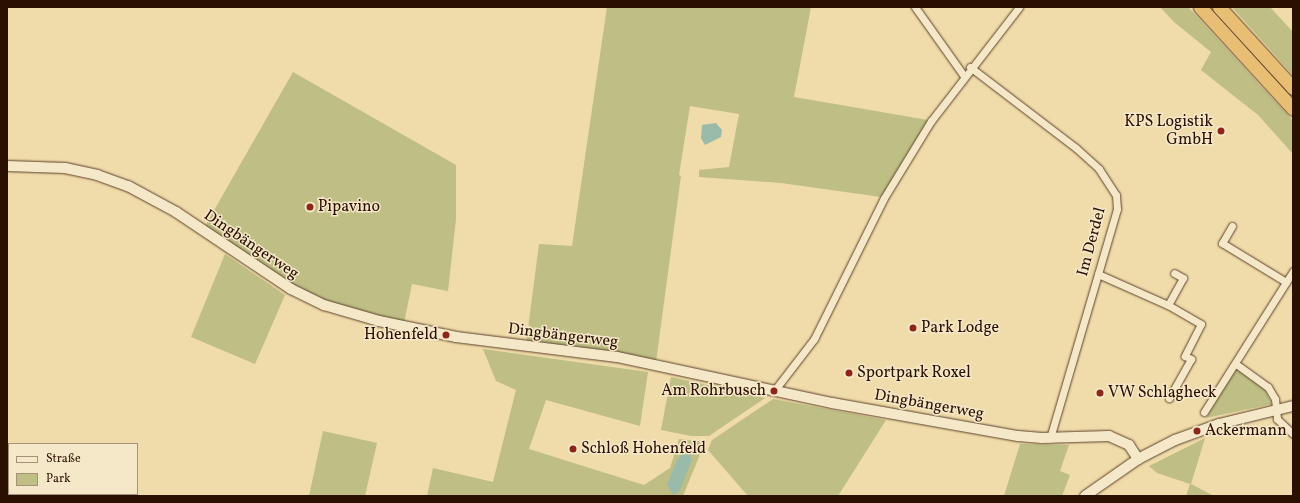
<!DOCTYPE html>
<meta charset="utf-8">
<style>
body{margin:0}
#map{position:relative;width:1300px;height:503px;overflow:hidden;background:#f0dbaa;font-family:Vollkorn,serif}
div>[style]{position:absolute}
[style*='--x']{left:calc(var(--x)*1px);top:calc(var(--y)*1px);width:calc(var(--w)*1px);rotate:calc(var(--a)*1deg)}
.green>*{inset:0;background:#bebe85}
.water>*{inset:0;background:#9abba9}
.roads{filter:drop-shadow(0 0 1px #5c422a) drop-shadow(0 0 1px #5c422a)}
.street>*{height:7px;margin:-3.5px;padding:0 3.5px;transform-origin:3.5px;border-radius:3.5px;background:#f5e8c8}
.secondary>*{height:10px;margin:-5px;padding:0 5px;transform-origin:5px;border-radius:5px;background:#f5e8c8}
.highway>*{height:13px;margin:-6.5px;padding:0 6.5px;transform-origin:6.5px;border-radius:6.5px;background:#e8be75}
.dots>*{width:11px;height:11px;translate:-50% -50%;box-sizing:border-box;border:2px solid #f5e8c8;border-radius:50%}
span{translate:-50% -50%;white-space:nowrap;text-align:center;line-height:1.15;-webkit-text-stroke:3px #f5e8c8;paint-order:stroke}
.poi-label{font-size:16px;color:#2b0f00}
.right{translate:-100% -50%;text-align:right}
.left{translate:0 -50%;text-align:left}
.street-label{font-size:16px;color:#2b0f00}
.frame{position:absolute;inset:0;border:8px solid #2b0f00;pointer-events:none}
.legend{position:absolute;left:8px;top:443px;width:130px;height:52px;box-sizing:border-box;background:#f5e8c8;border:1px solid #a49178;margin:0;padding:5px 7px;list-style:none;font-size:12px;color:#2b0f00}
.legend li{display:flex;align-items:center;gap:8px;height:20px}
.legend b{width:20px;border:1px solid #a49178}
</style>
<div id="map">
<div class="green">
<div style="clip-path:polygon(607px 7px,811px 7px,794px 97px,928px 120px,881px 197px,781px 183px,699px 177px,699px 170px,729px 167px,739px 114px,690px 106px,679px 175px,681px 176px,656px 362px,526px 344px,539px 244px,572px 246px)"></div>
<div style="clip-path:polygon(1160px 7px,1188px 7px,1293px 121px,1293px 154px,1258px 115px,1201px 70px,1211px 52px,1174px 22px)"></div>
<div style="clip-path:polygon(1232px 7px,1270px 7px,1293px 32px,1293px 75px)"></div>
<div style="clip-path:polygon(293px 72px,456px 165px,456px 219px,448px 291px,412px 284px,404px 323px,326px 303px,293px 285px,204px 228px)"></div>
<div style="clip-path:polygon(225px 254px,285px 295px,255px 364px,191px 337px)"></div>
<div style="clip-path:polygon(483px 349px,648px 372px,640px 426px,546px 400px,529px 449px,644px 485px,670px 468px,679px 439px,705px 442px,683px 496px,427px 496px,433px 468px,493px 482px,516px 390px,496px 381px)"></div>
<div style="clip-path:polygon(1237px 368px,1264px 388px,1272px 404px,1206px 418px)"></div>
<div style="clip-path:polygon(671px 377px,765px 398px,709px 436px,691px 436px,661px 430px)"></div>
<div style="clip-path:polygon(773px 399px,886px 420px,838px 496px,748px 496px,708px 450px,712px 440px)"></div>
<div style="clip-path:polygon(323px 431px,377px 443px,365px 496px,309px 496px)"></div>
<div style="clip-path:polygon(1205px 438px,1191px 484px,1214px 496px,1186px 496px,1190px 484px,1157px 473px,1149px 466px)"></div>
<div style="clip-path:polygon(1020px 444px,1069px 445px,1060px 471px,1070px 475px,1062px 496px,1004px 496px)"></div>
</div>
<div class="water">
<div style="clip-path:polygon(716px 123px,722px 130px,721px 137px,705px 145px,701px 138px,702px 125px)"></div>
<div style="clip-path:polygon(683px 452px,688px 453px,692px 460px,679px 492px,673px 495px,667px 485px,676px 462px)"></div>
</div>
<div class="roads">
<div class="street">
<div style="--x:915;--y:7;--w:85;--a:54.6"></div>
<div style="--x:970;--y:67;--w:133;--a:37.4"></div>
<div style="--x:1076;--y:148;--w:31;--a:42"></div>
<div style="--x:1099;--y:169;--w:31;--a:57"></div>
<div style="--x:1116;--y:195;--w:14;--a:86"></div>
<div style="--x:1117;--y:209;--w:239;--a:106.3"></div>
<div style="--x:1232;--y:226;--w:20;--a:120"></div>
<div style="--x:1222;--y:243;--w:75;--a:31.4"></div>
<div style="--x:1098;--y:274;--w:77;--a:23.9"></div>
<div style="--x:1168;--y:305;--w:38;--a:30"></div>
<div style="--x:1201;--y:324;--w:36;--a:117"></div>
<div style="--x:1185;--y:356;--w:7;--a:27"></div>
<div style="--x:1191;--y:359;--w:45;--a:119.4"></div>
<div style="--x:1168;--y:305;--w:31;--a:-61"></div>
<div style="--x:1183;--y:278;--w:10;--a:-151"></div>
<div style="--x:1236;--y:364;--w:39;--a:36"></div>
<div style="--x:1268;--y:387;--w:14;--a:60"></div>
<div style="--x:1275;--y:399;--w:20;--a:84"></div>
<div style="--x:1277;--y:419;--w:22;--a:43"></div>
<div style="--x:774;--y:391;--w:66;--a:-52.4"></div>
<div style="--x:814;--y:339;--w:157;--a:-63.6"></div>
<div style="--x:884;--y:198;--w:90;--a:-58.6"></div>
<div style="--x:931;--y:121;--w:144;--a:-52.3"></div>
<div style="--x:1204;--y:412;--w:167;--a:-57.7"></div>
</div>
<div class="secondary">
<div style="--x:7;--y:166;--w:58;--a:2"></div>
<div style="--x:65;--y:168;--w:33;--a:12"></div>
<div style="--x:97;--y:175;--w:33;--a:20"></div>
<div style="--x:128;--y:186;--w:55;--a:28.4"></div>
<div style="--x:176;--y:212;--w:138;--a:33.8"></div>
<div style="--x:291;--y:289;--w:37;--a:26"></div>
<div style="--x:324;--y:305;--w:57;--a:16.2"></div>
<div style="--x:379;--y:321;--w:79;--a:11.7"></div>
<div style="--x:456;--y:337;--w:162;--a:7.1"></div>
<div style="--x:617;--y:357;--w:220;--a:12.1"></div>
<div style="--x:832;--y:403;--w:189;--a:10.1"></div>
<div style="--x:1018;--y:436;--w:24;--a:5"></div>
<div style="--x:1042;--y:438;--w:67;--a:-1.7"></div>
<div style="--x:1109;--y:436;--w:22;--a:24"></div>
<div style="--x:1129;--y:445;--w:17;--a:57"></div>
<div style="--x:1085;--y:496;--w:65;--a:-34.9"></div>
<div style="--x:1138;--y:459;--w:42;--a:-27.2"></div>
<div style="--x:1175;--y:440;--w:47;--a:-20"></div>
<div style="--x:1219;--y:424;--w:76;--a:-13.7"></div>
</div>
<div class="highway">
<div style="--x:1200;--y:7;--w:138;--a:47.6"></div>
<div style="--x:1219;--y:7;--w:110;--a:47.6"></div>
</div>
</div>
<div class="dots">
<div style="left:1221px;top:131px;background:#8f2418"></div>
<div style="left:310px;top:207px;background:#8f2418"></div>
<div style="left:913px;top:328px;background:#8f2418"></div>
<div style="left:446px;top:335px;background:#8f2418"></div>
<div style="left:849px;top:373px;background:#8f2418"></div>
<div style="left:774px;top:391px;background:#8f2418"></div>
<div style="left:1100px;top:393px;background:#8f2418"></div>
<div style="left:1197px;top:431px;background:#8f2418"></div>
<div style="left:573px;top:449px;background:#8f2418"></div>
</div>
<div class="poi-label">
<span class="right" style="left:1213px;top:131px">KPS Logistik<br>GmbH</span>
<span class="left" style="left:318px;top:207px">Pipavino</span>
<span class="left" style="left:921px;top:328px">Park Lodge</span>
<span class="right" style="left:438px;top:335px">Hohenfeld</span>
<span class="left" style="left:857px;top:373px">Sportpark Roxel</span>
<span class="right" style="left:766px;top:391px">Am Rohrbusch</span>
<span class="left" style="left:1108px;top:393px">VW Schlagheck</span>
<span class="left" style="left:1205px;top:431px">Ackermann</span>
<span class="left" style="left:581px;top:449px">Schloß Hohenfeld</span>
</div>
<div class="street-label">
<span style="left:1092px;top:242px;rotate:-75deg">Im Derdel</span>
<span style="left:251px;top:245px;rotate:34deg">Dingbängerweg</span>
<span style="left:563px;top:336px;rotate:7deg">Dingbängerweg</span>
<span style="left:929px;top:405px;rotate:10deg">Dingbängerweg</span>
</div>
<div class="frame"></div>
<ul class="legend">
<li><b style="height:5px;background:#f5e8c8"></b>Straße</li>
<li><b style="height:11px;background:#bebe85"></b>Park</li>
</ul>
</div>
